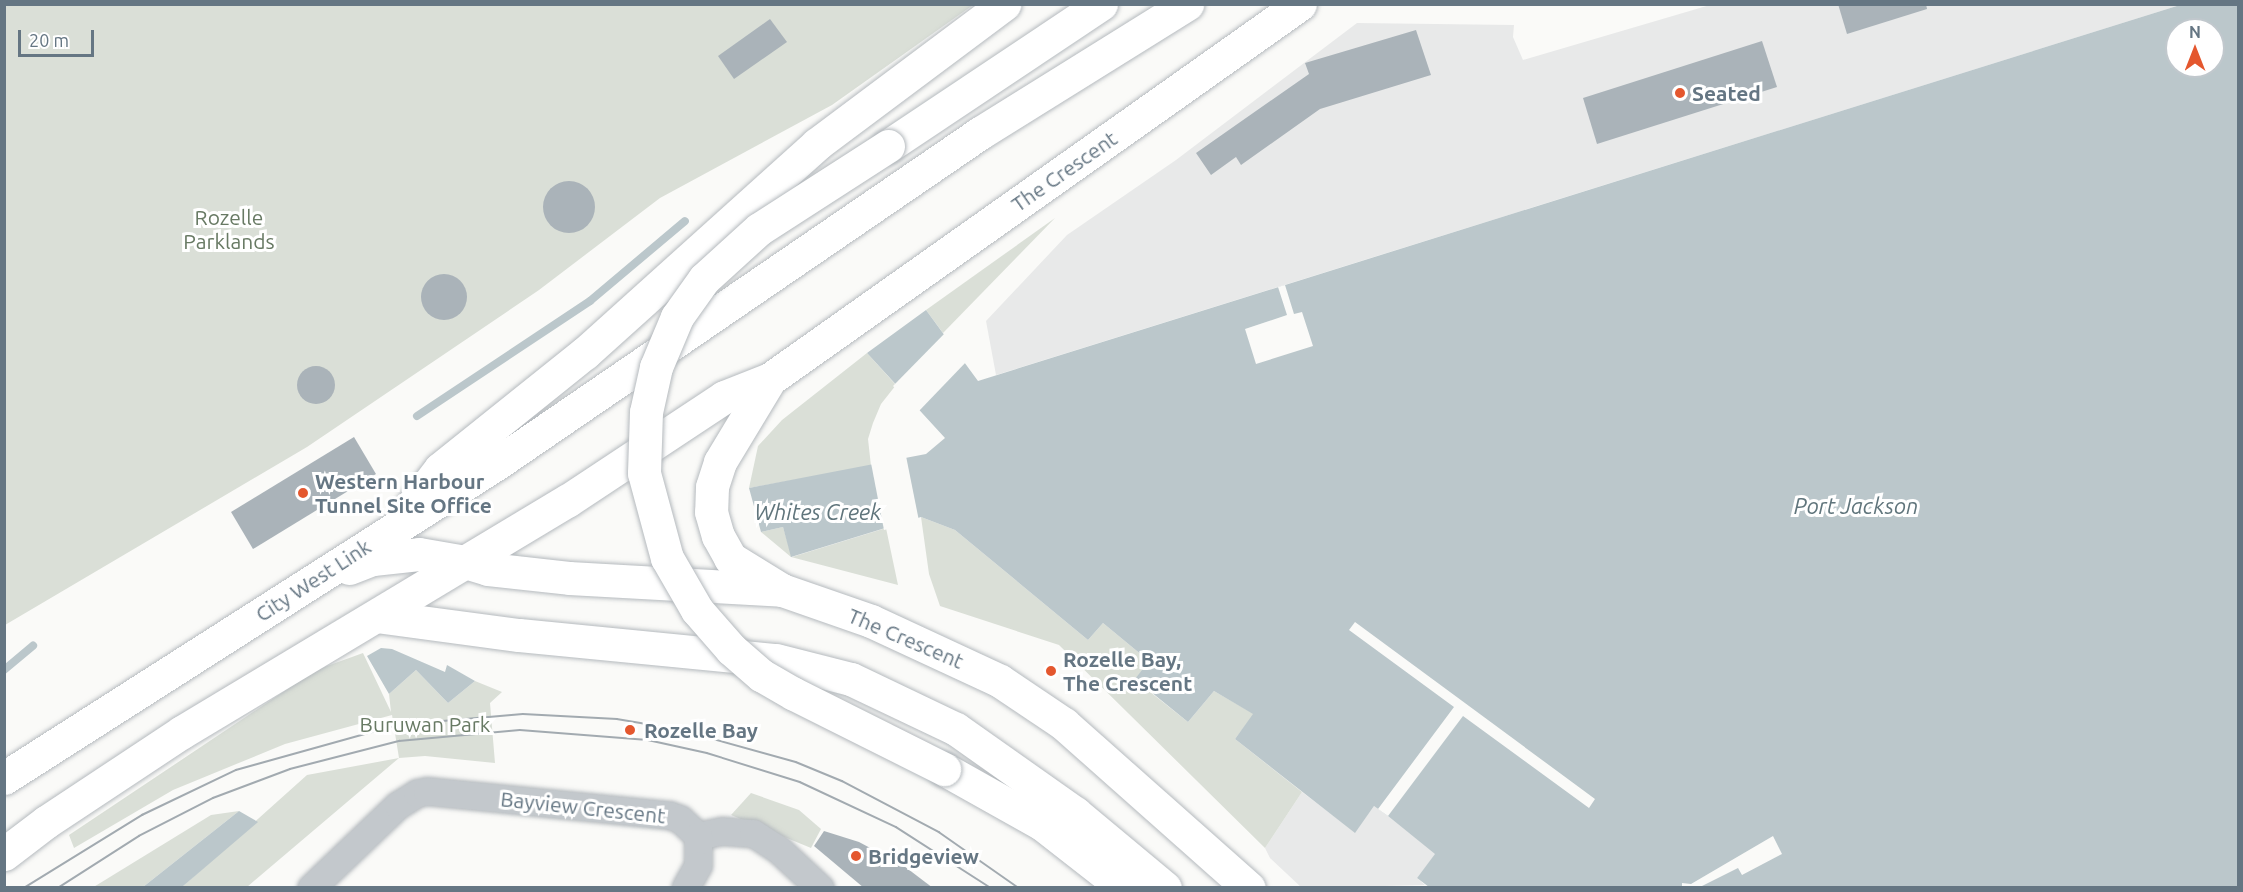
<!DOCTYPE html>
<style>
body{margin:0}
#map{position:relative;width:2243px;height:892px;overflow:hidden;background:#fafaf8;font-family:Ubuntu,sans-serif}
div>[style]{position:absolute}
[style*='--x']{left:calc(var(--x)*1px);top:calc(var(--y)*1px);width:calc(var(--w)*1px);rotate:calc(var(--a)*1deg)}
.built>*{inset:0;background:#e8e9e9}
.green>*{inset:0;background:#dadfd7}
.water>*{inset:0;background:#bbc7cb}
.pier>*{inset:0;background:#fafaf8}
.stream>*{height:8px;margin:-4px;padding:0 4px;transform-origin:4px;border-radius:4px;background:#bbc7cb}
.building>*{inset:0;background:#aab3b9}
.round{border-radius:50%}
.roads{filter:drop-shadow(0 0 2px #b5babe) drop-shadow(0 0 2px #b5babe)}
.minor>*{height:27px;margin:-13.5px;padding:0 13.5px;transform-origin:13.5px;border-radius:13.5px;background:#c3c8cc}
.major>*{height:33px;margin:-16.5px;padding:0 16.5px;transform-origin:16.5px;border-radius:16.5px;background:#fff}
.highway>*{height:33px;margin:-16.5px;padding:0 16.5px;transform-origin:16.5px;border-radius:16.5px;background:#fff}
.tram>*{height:1.5px;margin:-0.75px;padding:0 0.75px;transform-origin:0.75px;border-radius:0.75px;background:#a2aab0}
.bridges{filter:drop-shadow(0 0 2px #b4b9bd) drop-shadow(0 0 2px #b4b9bd)}
.highway-bridge>*{height:33px;margin:-16.5px;padding:0 16.5px;transform-origin:16.5px;border-radius:16.5px;background:#fff}
.dots>*{width:16px;height:16px;translate:-50% -50%;box-sizing:border-box;border:3px solid #fff;border-radius:50%}
span{translate:-50% -50%;white-space:nowrap;text-align:center;line-height:1.15;-webkit-text-stroke:6px #fff;paint-order:stroke}
.poi-label{font-size:21px;color:#657683;font-weight:700}
.left{translate:0 -50%;text-align:left}
.street-label{font-size:21px;color:#657683}
.park-label{font-size:21px;color:#687a64}
.water-label{font-size:22px;color:#60757c;font-style:italic}
.frame{position:absolute;inset:0;border:6px solid #657683;pointer-events:none}
.north{position:absolute;left:2165px;top:18px;width:60px;height:60px;box-sizing:border-box;background:#fff;border:2px solid #c1c8cd;border-radius:50%;rotate:0deg;font-size:16px;font-weight:700;line-height:24px;text-align:center;color:#657683}
.north::after{content:'';display:block;margin:auto;width:21px;height:27px;background:#e4572e;clip-path:polygon(50% 0,100% 100%,50% 72%,0 100%)}
.scale{position:absolute;left:18px;top:30px;width:76px;height:27px;box-sizing:border-box;border:3px solid #657683;border-top:0;padding-left:8px;font-size:18px;line-height:21px;white-space:nowrap;color:#657683;-webkit-text-stroke:4px #fff;paint-order:stroke}
</style>
<div id="map">
<div class="built">
<div style="clip-path:polygon(1710px 5px,2180px 5px,996px 375px,986px 321px,1067px 235px,1176px 160px,1357px 23px,1514px 25px,1513px 37px,1523px 60px)"></div>
<div style="clip-path:polygon(1302px 792px,1355px 832px,1374px 806px,1388px 816px,1436px 854px,1417px 878px,1425px 885px,1302px 888px,1270px 858px,1265px 848px)"></div>
</div>
<div class="green">
<div style="clip-path:polygon(4px 5px,973px 5px,832px 105px,660px 198px,539px 290px,307px 447px,5px 625px)"></div>
<div style="clip-path:polygon(1055px 218px,943px 333px,926px 310px)"></div>
<div style="clip-path:polygon(867px 353px,896px 385px,881px 404px,873px 423px,868px 439px,871px 466px,749px 488px,758px 446px,782px 420px)"></div>
<div style="clip-path:polygon(921px 517px,955px 530px,1088px 640px,1103px 623px,1149px 661px,1135px 680px,1188px 722px,1214px 691px,1254px 714px,1235px 739px,1302px 792px,1265px 848px,1059px 645px,940px 606px,929px 574px)"></div>
<div style="clip-path:polygon(783px 527px,792px 557px,886px 528px,898px 585px,791px 557px,761px 532px)"></div>
<div style="clip-path:polygon(363px 653px,391px 712px,389px 694px,416px 670px,448px 703px,475px 681px,502px 692px,490px 703px,495px 763px,425px 756px,399px 758px,247px 887px,182px 887px,307px 775px,399px 758px,392px 715px,285px 744px,173px 790px,74px 848px,69px 835px,316px 670px)"></div>
<div style="clip-path:polygon(751px 793px,799px 810px,821px 829px,811px 848px,731px 815px)"></div>
<div style="clip-path:polygon(239px 811px,143px 887px,92px 888px,211px 815px)"></div>
</div>
<div class="water">
<div style="clip-path:polygon(evenodd,2180px 5px,2238px 5px,2238px 887px,1429px 887px,1417px 878px,1435px 854px,1388px 816px,1374px 806px,1355px 833px,1235px 739px,1253px 714px,1214px 691px,1188px 722px,1135px 679px,1149px 661px,1103px 623px,1088px 640px,955px 530px,921px 517px,791px 557px,783px 527px,761px 532px,749px 488px,926px 454px,945px 438px,867px 353px,926px 310px,978px 381px,2180px 5px,2177px 30px,2213px 30px,2213px 66px,2177px 66px,2177px 30px)"></div>
<div style="clip-path:polygon(381px 648px,392px 649px,445px 672px,447px 665px,475px 681px,448px 703px,416px 670px,389px 694px,367px 656px)"></div>
<div style="clip-path:polygon(239px 811px,258px 822px,182px 887px,143px 887px)"></div>
</div>
<div class="pier">
<div style="clip-path:polygon(1285px 285px,1294px 314px,1302px 312px,1313px 346px,1256px 364px,1245px 329px,1287px 315px,1278px 287px)"></div>
<div style="clip-path:polygon(946px 332px,967px 361px,918px 412px,893px 386px)"></div>
<div style="clip-path:polygon(906px 456px,919px 521px,884px 530px,871px 463px)"></div>
<div style="clip-path:polygon(1355px 622px,1595px 799px,1589px 808px,1463px 716px,1388px 816px,1378px 809px,1454px 707px,1349px 630px)"></div>
<div style="clip-path:polygon(1773px 836px,1782px 854px,1742px 875px,1738px 868px,1700px 887px,1682px 887px,1682px 883px,1691px 884px)"></div>
</div>
<div class="stream">
<div style="--x:417;--y:416;--w:208;--a:-33.6"></div>
<div style="--x:590;--y:301;--w:124;--a:-40.1"></div>
<div style="--x:4;--y:670;--w:38;--a:-40"></div>
</div>
<div class="building">
<div style="clip-path:polygon(1838px 4px,1926px 4px,1927px 9px,1847px 34px)"></div>
<div style="clip-path:polygon(770px 19px,787px 42px,734px 79px,718px 56px)"></div>
<div style="clip-path:polygon(1416px 30px,1431px 75px,1320px 109px,1241px 165px,1236px 157px,1211px 175px,1196px 153px,1309px 74px,1305px 63px)"></div>
<div style="clip-path:polygon(1762px 41px,1777px 87px,1597px 144px,1583px 98px)"></div>
<div class="round" style="left:543px;top:181px;width:52px;height:52px"></div>
<div class="round" style="left:421px;top:274px;width:46px;height:46px"></div>
<div class="round" style="left:297px;top:366px;width:38px;height:38px"></div>
<div style="clip-path:polygon(354px 437px,376px 474px,253px 549px,231px 512px)"></div>
<div style="clip-path:polygon(824px 831px,859px 842px,904px 866px,933px 888px,864px 888px,814px 846px)"></div>
</div>
<div class="roads">
<div class="minor">
<div style="--x:698;--y:836;--w:25;--a:-12"></div>
<div style="--x:722;--y:831;--w:31;--a:4"></div>
<div style="--x:753;--y:833;--w:31;--a:33"></div>
<div style="--x:779;--y:850;--w:56;--a:42.8"></div>
<div style="--x:311;--y:888;--w:120;--a:-43.7"></div>
<div style="--x:398;--y:805;--w:22;--a:-32"></div>
<div style="--x:417;--y:793;--w:10;--a:-11"></div>
<div style="--x:427;--y:791;--w:243;--a:5.7"></div>
<div style="--x:669;--y:815;--w:12;--a:20"></div>
<div style="--x:680;--y:819;--w:25;--a:43"></div>
<div style="--x:698;--y:836;--w:29;--a:90"></div>
<div style="--x:698;--y:865;--w:26;--a:119"></div>
</div>
<div class="major">
<div style="--x:465;--y:562;--w:24;--a:17"></div>
<div style="--x:488;--y:569;--w:81;--a:6.3"></div>
<div style="--x:569;--y:578;--w:213;--a:3.2"></div>
<div style="--x:782;--y:590;--w:94;--a:19.2"></div>
<div style="--x:871;--y:621;--w:142;--a:24.9"></div>
<div style="--x:1000;--y:681;--w:77;--a:33.9"></div>
<div style="--x:1064;--y:724;--w:247;--a:41.6"></div>
<div style="--x:376;--y:616;--w:144;--a:7.6"></div>
<div style="--x:519;--y:635;--w:258;--a:5.6"></div>
<div style="--x:776;--y:660;--w:77;--a:14.2"></div>
<div style="--x:851;--y:679;--w:116;--a:25.5"></div>
<div style="--x:956;--y:729;--w:146;--a:35.2"></div>
<div style="--x:1075;--y:813;--w:117;--a:39.8"></div>
</div>
<div class="highway">
<div style="--x:888;--y:146;--w:256;--a:-33.7"></div>
<div style="--x:770;--y:379;--w:97;--a:121.1"></div>
<div style="--x:720;--y:462;--w:26;--a:108"></div>
<div style="--x:712;--y:487;--w:25;--a:92"></div>
<div style="--x:711;--y:512;--w:25;--a:74"></div>
<div style="--x:718;--y:536;--w:25;--a:61"></div>
<div style="--x:730;--y:558;--w:61;--a:31.6"></div>
<div style="--x:410;--y:508;--w:49;--a:-52.4"></div>
<div style="--x:440;--y:469;--w:186;--a:-38.7"></div>
<div style="--x:585;--y:353;--w:312;--a:-42"></div>
<div style="--x:817;--y:144;--w:234;--a:-36.8"></div>
<div style="--x:349;--y:568;--w:26;--a:-21"></div>
<div style="--x:373;--y:559;--w:46;--a:-6.2"></div>
<div style="--x:419;--y:554;--w:47;--a:9.9"></div>
<div style="--x:944;--y:769;--w:112;--a:29.3"></div>
<div style="--x:1042;--y:824;--w:104;--a:38"></div>
<div style="--x:4;--y:778;--w:587;--a:-32.55"></div>
<div style="--x:499;--y:462;--w:583;--a:-34.37"></div>
<div style="--x:980;--y:133;--w:244;--a:-31.9"></div>
<div style="--x:4;--y:854;--w:53;--a:-37.3"></div>
<div style="--x:46;--y:822;--w:163;--a:-33.5"></div>
<div style="--x:182;--y:732;--w:449;--a:-31"></div>
<div style="--x:567;--y:501;--w:188;--a:-33.5"></div>
<div style="--x:724;--y:397;--w:49;--a:-21.4"></div>
<div style="--x:770;--y:379;--w:649;--a:-35.28"></div>
</div>
</div>
<div class="tram">
<div style="--x:24;--y:888;--w:139;--a:-31.7"></div>
<div style="--x:142;--y:815;--w:104;--a:-25.6"></div>
<div style="--x:236;--y:770;--w:167;--a:-15.6"></div>
<div style="--x:397;--y:725;--w:126;--a:-5"></div>
<div style="--x:523;--y:714;--w:94;--a:3"></div>
<div style="--x:617;--y:719;--w:61;--a:9.5"></div>
<div style="--x:677;--y:729;--w:123;--a:15.5"></div>
<div style="--x:796;--y:762;--w:50;--a:22.4"></div>
<div style="--x:842;--y:781;--w:110;--a:27.7"></div>
<div style="--x:939;--y:832;--w:98;--a:35"></div>
<div style="--x:58;--y:888;--w:96;--a:-32.7"></div>
<div style="--x:139;--y:836;--w:83;--a:-27.2"></div>
<div style="--x:213;--y:798;--w:82;--a:-20.6"></div>
<div style="--x:290;--y:769;--w:113;--a:-14.4"></div>
<div style="--x:399;--y:741;--w:121;--a:-5.2"></div>
<div style="--x:520;--y:730;--w:128;--a:4.5"></div>
<div style="--x:648;--y:740;--w:60;--a:12.4"></div>
<div style="--x:707;--y:753;--w:97;--a:17.3"></div>
<div style="--x:800;--y:782;--w:106;--a:25.1"></div>
<div style="--x:896;--y:827;--w:113;--a:32.7"></div>
</div>
<div class="bridges">
<div class="highway-bridge">
<div style="--x:888;--y:146;--w:153;--a:147.2"></div>
<div style="--x:759;--y:229;--w:74;--a:137.7"></div>
<div style="--x:704;--y:279;--w:47;--a:125.4"></div>
<div style="--x:677;--y:317;--w:54;--a:112.8"></div>
<div style="--x:656;--y:367;--w:46;--a:102.5"></div>
<div style="--x:646;--y:412;--w:61;--a:91.9"></div>
<div style="--x:644;--y:473;--w:88;--a:74.9"></div>
<div style="--x:667;--y:558;--w:60;--a:60"></div>
<div style="--x:697;--y:610;--w:52;--a:48.9"></div>
<div style="--x:731;--y:649;--w:40;--a:41"></div>
<div style="--x:761;--y:675;--w:38;--a:30"></div>
<div style="--x:794;--y:694;--w:168;--a:26.6"></div>
</div>
</div>
<div class="dots">
<div style="left:1680px;top:93px;background:#e4572e"></div>
<div style="left:303px;top:493px;background:#e4572e"></div>
<div style="left:1051px;top:671px;background:#e4572e"></div>
<div style="left:630px;top:730px;background:#e4572e"></div>
<div style="left:856px;top:856px;background:#e4572e"></div>
</div>
<div class="poi-label">
<span class="left" style="left:1692px;top:93px">Seated</span>
<span class="left" style="left:315px;top:493px">Western Harbour<br>Tunnel Site Office</span>
<span class="left" style="left:1063px;top:671px">Rozelle Bay,<br>The Crescent</span>
<span class="left" style="left:644px;top:730px">Rozelle Bay</span>
<span class="left" style="left:868px;top:856px">Bridgeview</span>
</div>
<div class="street-label">
<span style="left:1064px;top:171px;rotate:-35deg">The Crescent</span>
<span style="left:313px;top:580px;rotate:-33deg">City West Link</span>
<span style="left:906px;top:638px;rotate:23deg">The Crescent</span>
<span style="left:583px;top:807px;rotate:6deg">Bayview Crescent</span>
</div>
<div class="park-label">
<span style="left:229px;top:229px">Rozelle<br>Parklands</span>
<span style="left:425px;top:724px">Buruwan Park</span>
</div>
<div class="water-label">
<span style="left:1856px;top:506px">Port Jackson</span>
<span style="left:818px;top:512px">Whites Creek</span>
</div>
<div class="frame"></div>
<div class="north">N</div>
<div class="scale">20 m</div>
</div>
